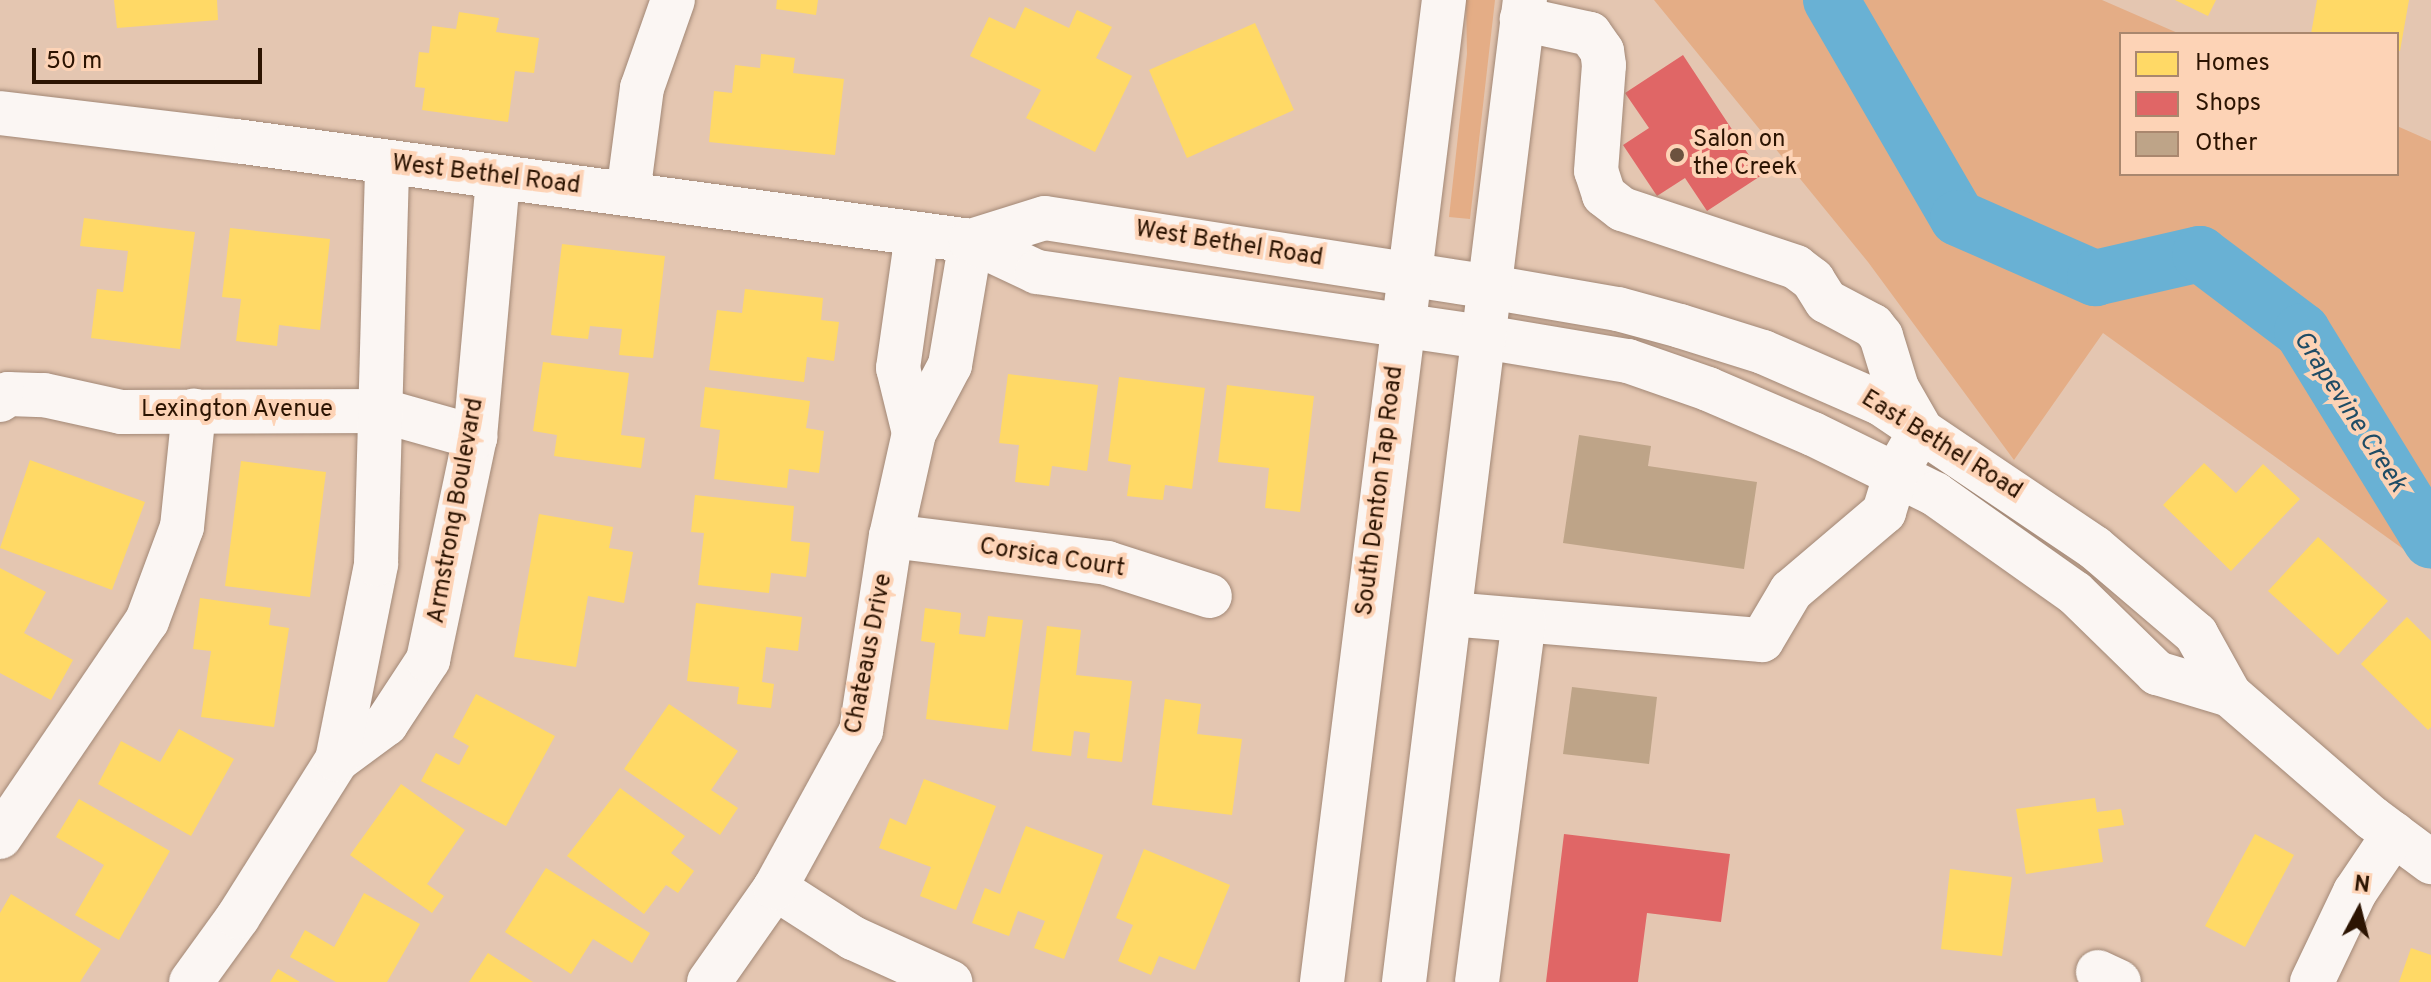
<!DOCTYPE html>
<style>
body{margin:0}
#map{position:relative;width:2431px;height:982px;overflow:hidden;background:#e4c6b1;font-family:Overpass,sans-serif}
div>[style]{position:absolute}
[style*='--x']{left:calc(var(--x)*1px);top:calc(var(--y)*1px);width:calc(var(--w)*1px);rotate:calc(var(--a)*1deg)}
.green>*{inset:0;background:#e4ad86}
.homes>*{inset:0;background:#ffd966}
.shops>*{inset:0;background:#e06666}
.river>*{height:56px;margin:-28px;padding:0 28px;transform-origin:28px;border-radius:28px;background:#69b1d4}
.building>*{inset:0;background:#bea488}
.roads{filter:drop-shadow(0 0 2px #a28876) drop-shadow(0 0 2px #a28876)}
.minor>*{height:44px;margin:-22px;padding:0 22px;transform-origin:22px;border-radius:22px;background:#fbf6f3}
.major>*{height:44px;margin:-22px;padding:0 22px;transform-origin:22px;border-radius:22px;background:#fbf6f3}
.dots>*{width:22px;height:22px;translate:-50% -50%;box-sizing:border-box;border:4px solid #fdd3b6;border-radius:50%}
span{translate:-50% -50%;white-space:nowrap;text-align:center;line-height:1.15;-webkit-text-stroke:8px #fdd3b6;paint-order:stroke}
.poi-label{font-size:24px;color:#2c1402}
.left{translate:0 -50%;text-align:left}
.street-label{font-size:24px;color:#2c1402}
.water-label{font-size:26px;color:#1f4c65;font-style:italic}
.legend{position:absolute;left:2119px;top:32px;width:280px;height:144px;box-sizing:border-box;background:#fdd3b6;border:2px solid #a9876e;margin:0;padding:10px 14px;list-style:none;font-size:24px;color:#2c1402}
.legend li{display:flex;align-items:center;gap:16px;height:40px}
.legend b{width:40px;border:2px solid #a9876e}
.north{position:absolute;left:2319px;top:870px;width:80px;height:80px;-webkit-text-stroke:6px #fdd3b6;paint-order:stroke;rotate:7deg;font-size:22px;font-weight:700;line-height:32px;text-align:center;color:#2c1402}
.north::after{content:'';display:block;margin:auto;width:28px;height:36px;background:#2c1402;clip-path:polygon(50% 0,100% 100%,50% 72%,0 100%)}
.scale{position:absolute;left:32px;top:48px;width:230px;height:36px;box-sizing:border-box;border:4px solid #2c1402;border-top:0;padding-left:10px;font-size:24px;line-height:28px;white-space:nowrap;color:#2c1402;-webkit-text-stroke:6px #fdd3b6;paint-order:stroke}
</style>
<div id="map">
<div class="green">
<div style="clip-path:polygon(1466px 0,1495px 0,1470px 219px,1449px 217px,1467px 54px)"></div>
<div style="clip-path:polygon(1654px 0,2102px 0,2180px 34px,2121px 34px,2121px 174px,2397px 174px,2397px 126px,2431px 141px,2431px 569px,2103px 333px,2014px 460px,1868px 262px)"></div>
</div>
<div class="homes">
<div style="clip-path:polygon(114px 0,217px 0,218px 20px,117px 28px)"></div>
<div style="clip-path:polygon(777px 0,818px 0,816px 15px,776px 9px)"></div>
<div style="clip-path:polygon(2175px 0,2216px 0,2208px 16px)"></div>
<div style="clip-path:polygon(2317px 0,2409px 0,2400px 51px,2397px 50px,2397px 34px,2311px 34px)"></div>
<div style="clip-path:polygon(1025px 7px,1069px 28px,1077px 10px,1112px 27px,1096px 58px,1132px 76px,1095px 152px,1026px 118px,1041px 90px,970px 56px,989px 17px,1015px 29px)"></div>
<div style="clip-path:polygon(459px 12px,499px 18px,496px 32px,539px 38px,534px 73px,515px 71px,508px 122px,422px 110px,425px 88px,415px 87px,419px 52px,429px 53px,432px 26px,456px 29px)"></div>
<div style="clip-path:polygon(1255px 23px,1294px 110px,1187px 158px,1149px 70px)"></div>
<div style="clip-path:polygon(761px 54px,795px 58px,793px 73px,844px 79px,835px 155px,709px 142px,714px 91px,732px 93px,735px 65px,760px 68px)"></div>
<div style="clip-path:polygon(84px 218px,195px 232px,180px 349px,91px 338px,97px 289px,123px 292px,128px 251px,80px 246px)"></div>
<div style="clip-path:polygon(230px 228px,330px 239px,320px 330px,279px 325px,277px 346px,236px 341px,241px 299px,222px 297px)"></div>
<div style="clip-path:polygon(562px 244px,665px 256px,653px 358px,619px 355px,622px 329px,590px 326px,588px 339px,551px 335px)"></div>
<div style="clip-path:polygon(745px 289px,823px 298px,821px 320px,839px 322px,834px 361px,807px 357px,804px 382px,709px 370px,717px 310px,742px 313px)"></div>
<div style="clip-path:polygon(543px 362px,629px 373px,621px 435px,645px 438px,641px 468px,554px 456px,557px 435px,533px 431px)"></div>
<div style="clip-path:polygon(1008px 374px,1098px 385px,1087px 471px,1052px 466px,1049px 486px,1015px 482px,1019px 445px,999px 443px)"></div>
<div style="clip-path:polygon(1119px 377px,1205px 388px,1192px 489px,1165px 485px,1163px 500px,1127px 496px,1131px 465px,1108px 461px)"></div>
<div style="clip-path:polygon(1227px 385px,1314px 396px,1300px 512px,1265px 508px,1269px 468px,1218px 462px)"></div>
<div style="clip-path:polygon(705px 387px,810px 401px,806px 428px,824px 431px,819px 473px,789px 469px,787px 488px,714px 479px,720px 430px,700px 427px)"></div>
<div style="clip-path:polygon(30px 460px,145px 502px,112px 590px,0 548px)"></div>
<div style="clip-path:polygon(241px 461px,326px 472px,310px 597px,225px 586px)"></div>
<div style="clip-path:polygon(2204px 463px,2236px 493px,2263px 464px,2300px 499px,2231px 571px,2163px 505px)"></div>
<div style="clip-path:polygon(695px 495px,794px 506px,791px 541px,810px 543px,806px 577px,771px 573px,769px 593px,698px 585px,704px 533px,691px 532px)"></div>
<div style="clip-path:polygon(539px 514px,613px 527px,609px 548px,633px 552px,624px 603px,588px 596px,576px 667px,514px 657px)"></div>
<div style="clip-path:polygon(2318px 537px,2388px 601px,2338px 655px,2268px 591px)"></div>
<div style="clip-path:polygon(0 568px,46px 592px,24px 633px,73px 660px,51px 700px,0 673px)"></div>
<div style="clip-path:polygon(200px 598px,271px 608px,269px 625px,289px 628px,274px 727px,201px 717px,211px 651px,193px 649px)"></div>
<div style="clip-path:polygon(696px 603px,802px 617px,798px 651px,766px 647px,762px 682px,774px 684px,771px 708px,737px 704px,739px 687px,687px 681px)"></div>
<div style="clip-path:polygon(925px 608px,961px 613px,959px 634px,985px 637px,988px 616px,1023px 620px,1008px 730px,926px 719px,935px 643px,921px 641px)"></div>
<div style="clip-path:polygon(2407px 617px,2431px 641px,2431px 727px,2428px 730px,2361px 664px)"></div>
<div style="clip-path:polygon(1047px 626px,1081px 630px,1076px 675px,1132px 681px,1122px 762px,1087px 758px,1090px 733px,1074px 731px,1071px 756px,1032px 751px)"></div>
<div style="clip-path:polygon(476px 694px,555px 736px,506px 826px,421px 781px,436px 753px,459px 765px,469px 746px,453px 737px)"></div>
<div style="clip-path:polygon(1165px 699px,1201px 704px,1197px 734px,1242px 739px,1232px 815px,1152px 805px)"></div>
<div style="clip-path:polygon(669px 704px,738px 751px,711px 790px,738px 808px,720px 835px,624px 769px)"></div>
<div style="clip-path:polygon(179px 729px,234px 759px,191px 836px,98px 784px,121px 741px,160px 762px)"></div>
<div style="clip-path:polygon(924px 779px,996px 806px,956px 910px,920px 896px,931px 867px,879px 848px,890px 818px,906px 825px)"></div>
<div style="clip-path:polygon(401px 784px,465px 830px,427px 884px,444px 896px,432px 913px,350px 855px)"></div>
<div style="clip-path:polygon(620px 788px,685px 836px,671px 853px,694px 871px,678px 893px,666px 885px,644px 914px,567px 856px)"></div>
<div style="clip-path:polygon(2095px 798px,2097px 812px,2121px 809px,2124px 825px,2098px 829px,2103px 862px,2026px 874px,2016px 809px)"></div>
<div style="clip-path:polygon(79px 799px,170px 851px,119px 940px,75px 915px,104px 865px,56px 837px)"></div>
<div style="clip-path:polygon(1026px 826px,1103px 855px,1064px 959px,1034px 948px,1045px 921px,1018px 911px,1009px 936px,972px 923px,985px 888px,1000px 894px)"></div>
<div style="clip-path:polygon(2255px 834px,2294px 855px,2245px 947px,2205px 926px)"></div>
<div style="clip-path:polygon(1144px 849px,1230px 885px,1195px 970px,1159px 956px,1151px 975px,1118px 961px,1133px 925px,1116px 918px)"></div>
<div style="clip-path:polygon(546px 868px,650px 933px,632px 963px,593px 939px,571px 974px,505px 932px)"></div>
<div style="clip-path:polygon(1950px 869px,2012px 877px,2002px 956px,1941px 949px)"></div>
<div style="clip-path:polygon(364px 893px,420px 924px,387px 982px,336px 982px,290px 957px,305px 930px,334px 947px)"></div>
<div style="clip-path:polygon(11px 894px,101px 949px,80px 982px,0 982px,0 913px)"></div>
<div style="clip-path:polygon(2411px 948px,2431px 955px,2431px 982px,2399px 982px)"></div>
<div style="clip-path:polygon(488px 953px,533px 982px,469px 982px)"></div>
<div style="clip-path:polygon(278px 969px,300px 982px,270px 982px)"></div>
</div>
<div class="shops">
<div style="clip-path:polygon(1683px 55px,1762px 175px,1707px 211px,1685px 178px,1657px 196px,1623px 145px,1649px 128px,1625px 93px)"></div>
<div style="clip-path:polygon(1564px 834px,1730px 854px,1721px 922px,1647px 913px,1638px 982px,1546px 982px)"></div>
</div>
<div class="river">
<div style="--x:1831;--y:0;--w:252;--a:59.8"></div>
<div style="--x:1958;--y:218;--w:150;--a:23.7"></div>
<div style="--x:2095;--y:278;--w:108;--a:-12.9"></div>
<div style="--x:2200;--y:254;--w:128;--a:37"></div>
<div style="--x:2302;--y:331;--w:246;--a:58.4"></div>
</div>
<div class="building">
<div style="clip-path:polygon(1579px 435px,1651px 446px,1648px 466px,1757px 482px,1744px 569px,1563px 543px)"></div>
<div style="clip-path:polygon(1572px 687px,1657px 697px,1649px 764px,1563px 754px)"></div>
</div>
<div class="roads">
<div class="minor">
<div style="--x:628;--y:194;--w:107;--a:-82.5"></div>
<div style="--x:642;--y:88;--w:93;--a:-70.6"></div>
<div style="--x:1490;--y:287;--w:130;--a:9.8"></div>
<div style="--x:1618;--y:309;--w:64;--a:15.3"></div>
<div style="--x:1680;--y:326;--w:87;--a:17.4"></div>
<div style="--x:1763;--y:352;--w:128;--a:23.6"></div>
<div style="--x:1880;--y:403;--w:259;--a:34"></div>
<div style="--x:2095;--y:548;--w:133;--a:40.4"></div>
<div style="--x:2196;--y:634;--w:70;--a:60.9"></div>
<div style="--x:2230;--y:695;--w:188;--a:40.9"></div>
<div style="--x:2372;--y:818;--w:74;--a:36.7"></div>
<div style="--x:1484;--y:337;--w:146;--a:9.5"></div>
<div style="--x:1628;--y:361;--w:85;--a:19.3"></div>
<div style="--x:1708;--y:389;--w:114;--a:23.2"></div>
<div style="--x:1813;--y:434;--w:136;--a:26.2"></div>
<div style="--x:1935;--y:494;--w:171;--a:35.3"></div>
<div style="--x:2075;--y:593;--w:115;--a:44.3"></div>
<div style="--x:2157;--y:673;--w:76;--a:16.8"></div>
<div style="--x:0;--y:400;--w:10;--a:-37"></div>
<div style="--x:8;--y:394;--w:36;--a:2"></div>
<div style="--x:44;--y:395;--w:79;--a:12.4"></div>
<div style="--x:121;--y:412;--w:262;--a:-0.2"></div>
<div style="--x:383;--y:411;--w:96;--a:15.8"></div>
<div style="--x:914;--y:433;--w:67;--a:-103.8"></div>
<div style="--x:898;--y:368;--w:135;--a:-81.9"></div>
<div style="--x:891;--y:536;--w:218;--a:7.1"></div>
<div style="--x:1107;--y:563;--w:108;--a:17.8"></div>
<div style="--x:1450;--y:614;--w:313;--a:4.8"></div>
<div style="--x:1762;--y:640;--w:57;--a:-59.4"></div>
<div style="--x:1791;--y:591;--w:122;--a:-40.3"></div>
<div style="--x:1884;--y:512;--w:39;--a:-73"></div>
<div style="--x:1895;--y:475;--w:52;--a:-60"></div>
<div style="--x:1921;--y:430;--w:48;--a:-119.7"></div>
<div style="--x:1897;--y:388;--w:54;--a:-107.1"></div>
<div style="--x:1881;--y:336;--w:13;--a:-129"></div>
<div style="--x:1873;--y:326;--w:53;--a:-152"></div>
<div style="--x:1826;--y:301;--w:25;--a:-122"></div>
<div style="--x:1813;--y:280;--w:21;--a:-143"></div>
<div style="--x:1796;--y:267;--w:183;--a:-161.6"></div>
<div style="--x:1622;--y:209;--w:23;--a:-142"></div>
<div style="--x:1604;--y:195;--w:25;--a:-108"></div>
<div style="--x:1596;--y:171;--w:106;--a:-85.7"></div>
<div style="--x:1604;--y:65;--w:14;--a:-98"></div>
<div style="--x:1602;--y:51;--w:21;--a:-125"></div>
<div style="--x:1590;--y:34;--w:70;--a:-167.6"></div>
<div style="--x:337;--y:760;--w:61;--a:-36.3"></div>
<div style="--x:386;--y:724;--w:77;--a:-56.7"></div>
<div style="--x:428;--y:660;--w:228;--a:-78.1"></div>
<div style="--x:475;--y:437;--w:261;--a:-84.9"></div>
<div style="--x:0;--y:837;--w:261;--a:-55.8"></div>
<div style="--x:147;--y:621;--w:100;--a:-69.6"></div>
<div style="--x:182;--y:527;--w:117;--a:-84.1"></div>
<div style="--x:775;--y:888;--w:93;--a:32.7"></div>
<div style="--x:853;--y:938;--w:107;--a:24.4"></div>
<div style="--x:2098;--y:972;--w:23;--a:25"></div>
<div style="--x:191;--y:982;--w:80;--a:-54.1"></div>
<div style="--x:238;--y:917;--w:186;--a:-57.8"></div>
<div style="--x:337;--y:760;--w:200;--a:-78.7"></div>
<div style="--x:376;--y:564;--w:401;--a:-88.4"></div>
<div style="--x:709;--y:982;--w:115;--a:-54.9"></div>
<div style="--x:775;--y:888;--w:179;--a:-61.3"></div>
<div style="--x:861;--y:731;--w:197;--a:-81.3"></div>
<div style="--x:891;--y:536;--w:106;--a:-77.4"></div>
<div style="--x:914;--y:433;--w:77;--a:-62.1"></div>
<div style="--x:950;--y:365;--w:126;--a:-80.4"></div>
<div style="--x:1477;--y:982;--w:364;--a:-82.6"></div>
<div style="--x:2312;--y:982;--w:100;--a:-64.5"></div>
<div style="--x:2355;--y:892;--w:70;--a:-56.1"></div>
</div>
<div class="major">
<div style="--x:0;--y:113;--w:238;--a:6.8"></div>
<div style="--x:236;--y:141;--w:742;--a:7.75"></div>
<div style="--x:971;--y:241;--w:73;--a:25.2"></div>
<div style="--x:1037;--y:272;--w:452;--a:8.3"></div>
<div style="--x:971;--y:241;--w:77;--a:-17.3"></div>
<div style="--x:1045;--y:218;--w:450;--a:8.8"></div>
<div style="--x:1322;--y:982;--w:990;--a:-82.92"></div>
<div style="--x:1404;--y:982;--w:989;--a:-82.98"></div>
</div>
</div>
<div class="dots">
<div style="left:1677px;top:155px;background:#6c523f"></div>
</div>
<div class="poi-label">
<span class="left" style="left:1693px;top:155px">Salon on<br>the Creek</span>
</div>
<div class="street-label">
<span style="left:486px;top:176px;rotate:7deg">West Bethel Road</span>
<span style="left:1229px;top:245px;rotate:9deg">West Bethel Road</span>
<span style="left:237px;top:411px">Lexington Avenue</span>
<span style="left:1941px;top:446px;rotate:32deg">East Bethel Road</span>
<span style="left:1381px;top:491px;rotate:-83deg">South Denton Tap Road</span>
<span style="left:457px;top:511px;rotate:-80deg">Armstrong Boulevard</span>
<span style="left:1052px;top:559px;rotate:9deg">Corsica Court</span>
<span style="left:870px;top:654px;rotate:-79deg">Chateaus Drive</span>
</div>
<div class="water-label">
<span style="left:2349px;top:412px;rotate:57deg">Grapevine Creek</span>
</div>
<ul class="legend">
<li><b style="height:22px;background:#ffd966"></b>Homes</li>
<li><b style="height:22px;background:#e06666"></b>Shops</li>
<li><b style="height:22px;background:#bea488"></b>Other</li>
</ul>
<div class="north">N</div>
<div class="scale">50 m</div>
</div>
